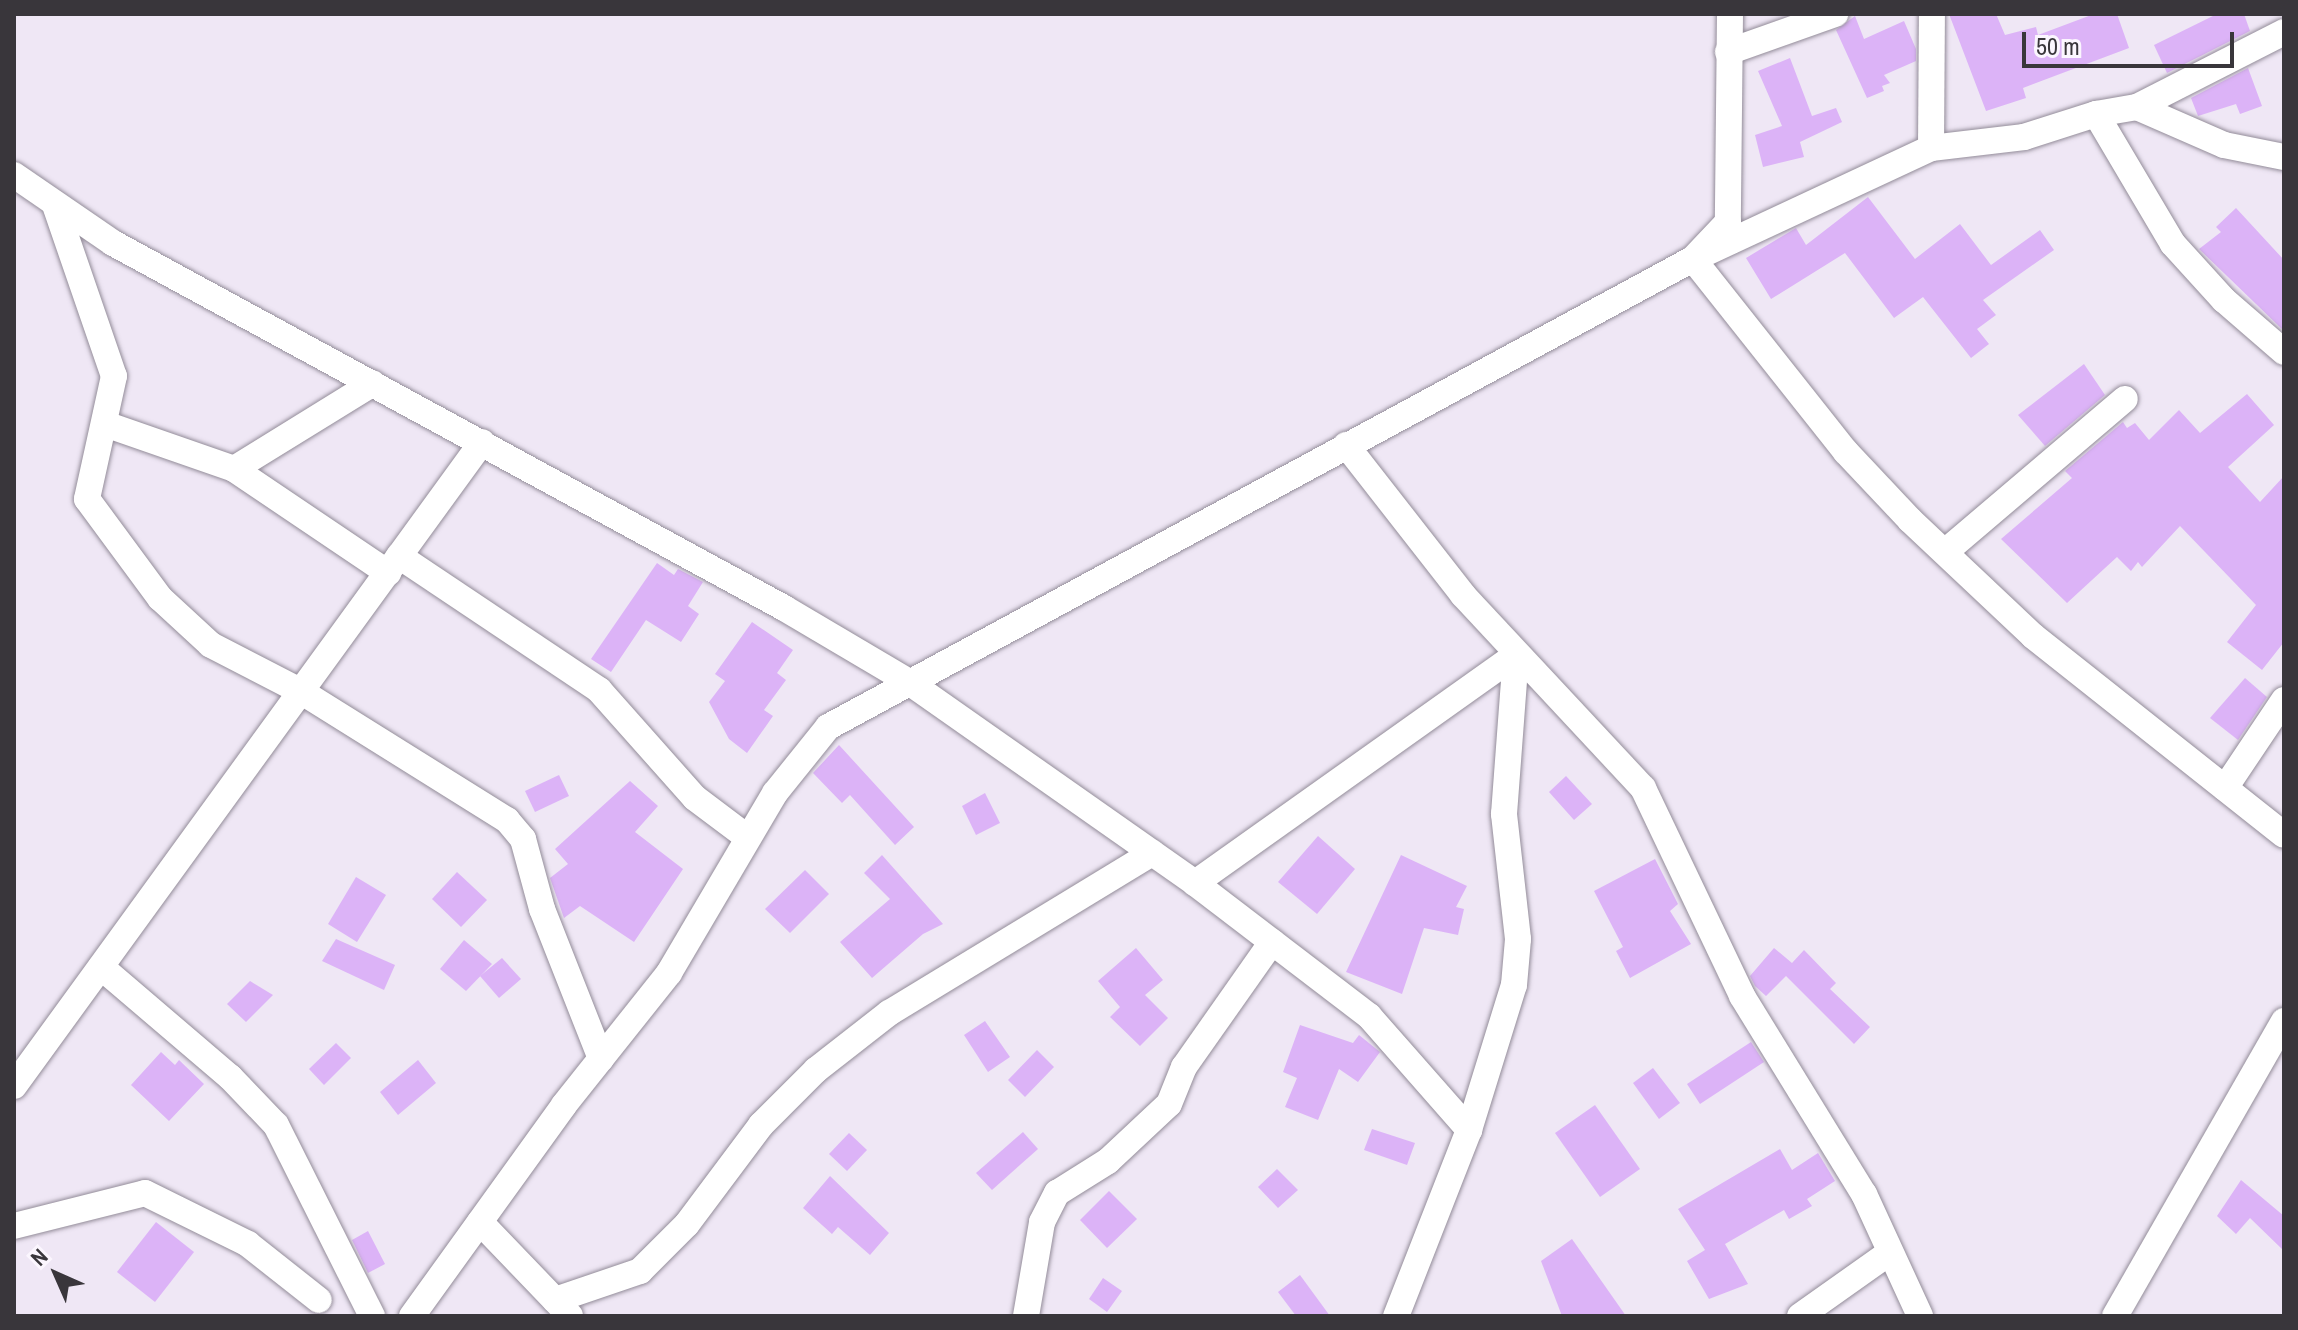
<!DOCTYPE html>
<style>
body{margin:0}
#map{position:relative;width:2298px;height:1330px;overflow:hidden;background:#efe7f5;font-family:"Archivo Narrow",sans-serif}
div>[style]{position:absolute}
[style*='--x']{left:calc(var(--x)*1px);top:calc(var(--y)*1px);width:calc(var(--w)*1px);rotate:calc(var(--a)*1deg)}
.building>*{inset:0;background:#dcb3f7}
.roads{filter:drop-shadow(0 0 2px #938c99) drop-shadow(0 0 2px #938c99)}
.street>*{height:26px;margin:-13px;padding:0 13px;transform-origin:13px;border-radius:13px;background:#fff}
span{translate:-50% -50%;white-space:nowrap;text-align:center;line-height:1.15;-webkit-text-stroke:7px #fbf6fe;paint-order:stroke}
.frame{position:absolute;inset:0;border:16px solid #39363b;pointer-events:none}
.north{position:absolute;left:16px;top:1234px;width:80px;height:80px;-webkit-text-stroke:6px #fbf6fe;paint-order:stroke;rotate:315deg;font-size:22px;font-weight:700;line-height:32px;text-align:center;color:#39363b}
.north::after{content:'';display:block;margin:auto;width:28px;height:36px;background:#39363b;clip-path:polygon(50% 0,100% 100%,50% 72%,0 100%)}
.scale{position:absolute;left:2022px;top:32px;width:212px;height:36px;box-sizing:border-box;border:4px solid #39363b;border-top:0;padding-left:10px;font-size:24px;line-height:28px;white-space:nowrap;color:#39363b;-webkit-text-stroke:6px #fbf6fe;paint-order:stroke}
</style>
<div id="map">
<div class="building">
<div style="clip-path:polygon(1949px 14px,1996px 14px,2005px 35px,2036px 27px,2038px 35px,2094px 14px,2117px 14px,2129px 48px,2023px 88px,2026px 98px,1986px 111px)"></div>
<div style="clip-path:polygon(2217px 14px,2244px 14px,2250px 31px,2167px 73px,2154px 45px)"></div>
<div style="clip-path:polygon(1855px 16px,1864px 39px,1904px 21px,1916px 49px,1916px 61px,1884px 75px,1890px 83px,1882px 86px,1884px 91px,1867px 98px,1836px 30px)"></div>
<div style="clip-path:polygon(1790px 58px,1812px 116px,1836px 108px,1842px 122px,1800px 142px,1804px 157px,1763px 167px,1755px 135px,1782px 126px,1758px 71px)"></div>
<div style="clip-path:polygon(2248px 68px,2262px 106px,2240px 114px,2236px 104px,2198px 116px,2191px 98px)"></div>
<div style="clip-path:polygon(1868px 197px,1915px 259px,1960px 224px,1991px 265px,2040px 230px,2054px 250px,1983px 300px,1996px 315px,1977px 329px,1989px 344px,1971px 358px,1923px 297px,1894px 318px,1845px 253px,1771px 299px,1746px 258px,1796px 228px,1806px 245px)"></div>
<div style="clip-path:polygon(2236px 208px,2284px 260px,2284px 331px,2199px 249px,2221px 232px,2216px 227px)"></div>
<div style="clip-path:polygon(2084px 364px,2105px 395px,2045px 446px,2018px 415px)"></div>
<div style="clip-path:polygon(2247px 394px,2274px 425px,2228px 467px,2260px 502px,2284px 476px,2284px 642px,2262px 670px,2227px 642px,2256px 605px,2180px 526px,2142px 567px,2138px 562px,2131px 571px,2117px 557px,2067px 603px,2001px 539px,2072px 478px,2065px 471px,2123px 422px,2127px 428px,2135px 423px,2149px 440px,2179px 410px,2200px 433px)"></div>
<div style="clip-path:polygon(657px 563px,674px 575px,678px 569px,703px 582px,688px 606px,699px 614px,681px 642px,646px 620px,611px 672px,591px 659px)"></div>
<div style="clip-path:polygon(752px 622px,793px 650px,777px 673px,786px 680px,764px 710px,773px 716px,747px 753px,729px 739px,709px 702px,725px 681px,715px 674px)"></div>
<div style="clip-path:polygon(2245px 678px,2267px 697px,2238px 740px,2210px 718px)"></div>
<div style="clip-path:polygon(839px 745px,914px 827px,895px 845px,850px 795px,842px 803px,813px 773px)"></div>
<div style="clip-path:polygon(559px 775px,569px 796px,535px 812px,525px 791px)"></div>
<div style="clip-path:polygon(1566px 776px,1592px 804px,1574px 820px,1549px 792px)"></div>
<div style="clip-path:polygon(630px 781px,658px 806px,635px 832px,683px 869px,634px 942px,580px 906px,564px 918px,550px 878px,568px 864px,555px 849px)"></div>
<div style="clip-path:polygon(985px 793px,1000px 823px,976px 835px,962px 806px)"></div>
<div style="clip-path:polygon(1318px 836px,1355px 869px,1317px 914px,1278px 882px)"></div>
<div style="clip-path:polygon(882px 855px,943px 924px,923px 934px,872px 978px,840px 942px,890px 899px,864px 873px)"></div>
<div style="clip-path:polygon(1401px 855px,1467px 886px,1456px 907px,1464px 909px,1458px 935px,1424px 928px,1402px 994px,1346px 972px)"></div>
<div style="clip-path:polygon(1655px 859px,1678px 904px,1670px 911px,1691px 944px,1630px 978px,1616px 951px,1623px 947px,1594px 891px)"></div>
<div style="clip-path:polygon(805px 870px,829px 894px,790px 933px,765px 909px)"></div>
<div style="clip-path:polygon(457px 872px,487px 900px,461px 927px,432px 899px)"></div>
<div style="clip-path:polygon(356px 877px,386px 895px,357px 942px,328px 924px)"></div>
<div style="clip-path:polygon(336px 939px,395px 965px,384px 990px,322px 961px)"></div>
<div style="clip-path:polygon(464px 940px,492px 964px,466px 991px,440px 969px)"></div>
<div style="clip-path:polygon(1136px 948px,1163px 980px,1145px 995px,1168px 1018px,1140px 1046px,1110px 1017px,1120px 1007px,1098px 981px)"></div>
<div style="clip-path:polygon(1774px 948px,1792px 963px,1804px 950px,1836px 983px,1830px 989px,1870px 1027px,1854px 1044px,1786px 976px,1766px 996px,1755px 986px,1750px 976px)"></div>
<div style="clip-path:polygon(502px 958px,521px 979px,499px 998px,480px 976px)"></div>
<div style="clip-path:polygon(250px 981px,273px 995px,246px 1022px,227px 1004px)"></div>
<div style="clip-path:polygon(985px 1021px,1010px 1057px,988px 1072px,964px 1035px)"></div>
<div style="clip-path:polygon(1300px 1025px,1353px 1043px,1359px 1035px,1380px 1052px,1358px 1082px,1339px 1069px,1318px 1120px,1285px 1107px,1297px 1078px,1283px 1072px)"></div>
<div style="clip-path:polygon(1751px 1042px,1764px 1062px,1700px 1104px,1687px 1084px)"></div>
<div style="clip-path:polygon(336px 1043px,351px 1058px,324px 1085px,309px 1069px)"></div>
<div style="clip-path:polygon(1037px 1050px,1054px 1067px,1025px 1097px,1008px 1080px)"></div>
<div style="clip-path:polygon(161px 1052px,175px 1065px,179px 1060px,204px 1084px,169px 1121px,131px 1085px)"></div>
<div style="clip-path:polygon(418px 1060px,436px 1083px,398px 1115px,380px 1092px)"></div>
<div style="clip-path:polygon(1653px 1068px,1680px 1103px,1659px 1119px,1633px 1083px)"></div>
<div style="clip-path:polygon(1595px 1105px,1640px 1169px,1600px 1197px,1555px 1133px)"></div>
<div style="clip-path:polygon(1372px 1129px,1415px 1143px,1407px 1165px,1364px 1150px)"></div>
<div style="clip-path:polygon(1023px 1132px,1038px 1149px,992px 1190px,976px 1173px)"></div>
<div style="clip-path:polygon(849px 1133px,867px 1150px,847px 1171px,829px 1154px)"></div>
<div style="clip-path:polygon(1780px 1149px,1792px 1170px,1818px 1153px,1835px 1181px,1807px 1199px,1812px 1206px,1789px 1219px,1784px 1210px,1725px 1244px,1748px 1284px,1709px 1299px,1687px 1261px,1705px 1250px,1678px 1209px)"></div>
<div style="clip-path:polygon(1277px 1169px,1298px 1190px,1278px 1208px,1258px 1187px)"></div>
<div style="clip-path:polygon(830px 1176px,889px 1233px,870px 1255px,838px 1227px,832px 1234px,803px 1208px)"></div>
<div style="clip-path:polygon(2241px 1180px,2284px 1216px,2284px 1251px,2250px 1218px,2236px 1234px,2217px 1216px)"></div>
<div style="clip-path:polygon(1109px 1191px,1137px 1219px,1107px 1248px,1080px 1220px)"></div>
<div style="clip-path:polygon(156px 1222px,194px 1252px,155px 1302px,117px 1272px)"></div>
<div style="clip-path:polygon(368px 1231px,385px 1264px,368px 1273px,352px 1240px)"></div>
<div style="clip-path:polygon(1572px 1239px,1626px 1316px,1562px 1316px,1541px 1261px)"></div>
<div style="clip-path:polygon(1300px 1275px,1330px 1316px,1296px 1316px,1278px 1292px)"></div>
<div style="clip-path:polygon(1103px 1278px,1122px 1291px,1107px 1312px,1089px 1299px)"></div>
</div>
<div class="roads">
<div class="street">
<div style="--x:1730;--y:14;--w:208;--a:90.6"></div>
<div style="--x:1728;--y:222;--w:51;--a:133.4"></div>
<div style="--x:1693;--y:259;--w:246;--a:51.6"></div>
<div style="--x:1846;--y:452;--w:93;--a:46.7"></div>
<div style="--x:1910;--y:520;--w:169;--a:43.3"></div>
<div style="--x:2033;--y:636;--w:320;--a:38.4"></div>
<div style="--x:1728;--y:52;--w:114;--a:-19.6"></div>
<div style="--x:2137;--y:107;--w:165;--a:-27"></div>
<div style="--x:2096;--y:114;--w:151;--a:59.4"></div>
<div style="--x:2173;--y:244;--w:76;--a:47.7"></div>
<div style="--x:2224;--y:300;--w:79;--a:40.9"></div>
<div style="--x:1931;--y:148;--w:134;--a:-89.6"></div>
<div style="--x:14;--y:175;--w:120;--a:34.5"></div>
<div style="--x:113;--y:243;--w:764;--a:28.54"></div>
<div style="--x:784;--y:608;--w:145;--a:30.6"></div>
<div style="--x:909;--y:682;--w:350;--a:35.1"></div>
<div style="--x:1195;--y:883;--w:219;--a:37.4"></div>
<div style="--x:1369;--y:1016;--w:152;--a:48.7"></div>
<div style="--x:1469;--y:1130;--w:200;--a:111.4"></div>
<div style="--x:55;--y:205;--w:181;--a:71"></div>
<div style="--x:114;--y:376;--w:126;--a:102.4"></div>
<div style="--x:87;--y:499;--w:123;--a:53.6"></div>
<div style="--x:160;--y:598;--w:69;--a:42.7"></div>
<div style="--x:211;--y:645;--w:102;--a:27.3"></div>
<div style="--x:302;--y:692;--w:242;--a:32"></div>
<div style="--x:507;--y:820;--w:25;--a:50"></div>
<div style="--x:523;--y:839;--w:73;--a:74.8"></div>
<div style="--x:542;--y:909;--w:161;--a:68.5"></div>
<div style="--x:105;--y:424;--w:137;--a:19.2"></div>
<div style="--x:234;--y:469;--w:186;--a:34"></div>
<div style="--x:1346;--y:445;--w:190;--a:52"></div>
<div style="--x:1463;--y:595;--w:264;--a:47"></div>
<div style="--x:1643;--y:788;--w:230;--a:64.5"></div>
<div style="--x:1742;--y:996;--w:233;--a:58.4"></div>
<div style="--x:1864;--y:1194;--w:134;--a:65.3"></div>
<div style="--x:234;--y:469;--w:163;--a:-31.7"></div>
<div style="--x:1945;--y:552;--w:236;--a:-40.4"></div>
<div style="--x:399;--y:556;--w:241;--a:33.8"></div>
<div style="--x:599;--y:690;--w:144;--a:48.4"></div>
<div style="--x:695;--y:798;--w:66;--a:37"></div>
<div style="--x:2225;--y:788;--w:106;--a:-56.2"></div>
<div style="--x:1195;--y:883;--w:394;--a:-35.4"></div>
<div style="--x:101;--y:967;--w:170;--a:40.5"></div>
<div style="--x:230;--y:1077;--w:66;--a:46.2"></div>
<div style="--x:276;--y:1125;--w:214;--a:63.3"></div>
<div style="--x:14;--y:1086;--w:796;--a:-53.99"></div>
<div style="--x:1469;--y:1130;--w:152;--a:-72.8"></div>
<div style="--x:1514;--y:985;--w:46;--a:-85"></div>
<div style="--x:1518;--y:939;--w:126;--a:-96.4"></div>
<div style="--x:1504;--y:814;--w:159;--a:-85.7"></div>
<div style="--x:480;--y:1222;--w:130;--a:46.2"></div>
<div style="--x:14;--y:1226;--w:135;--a:-14.1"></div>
<div style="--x:145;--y:1193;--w:115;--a:26.3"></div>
<div style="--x:248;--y:1244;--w:90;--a:38.3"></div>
<div style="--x:555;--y:1300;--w:90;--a:-18.8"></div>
<div style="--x:640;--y:1271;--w:66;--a:-45"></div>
<div style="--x:687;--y:1224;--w:124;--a:-53.2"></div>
<div style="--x:761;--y:1125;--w:78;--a:-45"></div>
<div style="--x:816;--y:1070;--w:93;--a:-38"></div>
<div style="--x:889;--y:1013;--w:308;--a:-31.3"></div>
<div style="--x:412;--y:1316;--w:260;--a:-54.2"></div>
<div style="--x:564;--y:1105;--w:169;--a:-51.5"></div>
<div style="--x:669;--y:973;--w:209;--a:-59.5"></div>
<div style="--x:775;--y:793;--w:85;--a:-51.2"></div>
<div style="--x:828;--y:727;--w:983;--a:-28.42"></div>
<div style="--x:1693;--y:259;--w:263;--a:-25"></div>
<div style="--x:1931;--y:148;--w:94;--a:-6.7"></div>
<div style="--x:2024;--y:137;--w:76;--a:-17.7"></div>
<div style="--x:2096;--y:114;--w:42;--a:-9.7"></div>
<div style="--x:2137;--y:107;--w:95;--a:23.6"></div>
<div style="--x:2224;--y:145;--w:61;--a:11.3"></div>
<div style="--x:1026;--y:1316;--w:95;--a:-80.3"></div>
<div style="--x:1042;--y:1222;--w:33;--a:-63"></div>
<div style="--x:1057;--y:1193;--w:60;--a:-32.1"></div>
<div style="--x:1108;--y:1161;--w:83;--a:-43.1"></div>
<div style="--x:1169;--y:1104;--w:40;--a:-68"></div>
<div style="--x:1184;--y:1067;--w:153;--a:-54.9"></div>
<div style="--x:1800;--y:1316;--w:109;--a:-35.3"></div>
<div style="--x:2115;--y:1316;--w:340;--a:-60.2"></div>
</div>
</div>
<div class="frame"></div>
<div class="north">N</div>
<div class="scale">50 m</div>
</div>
